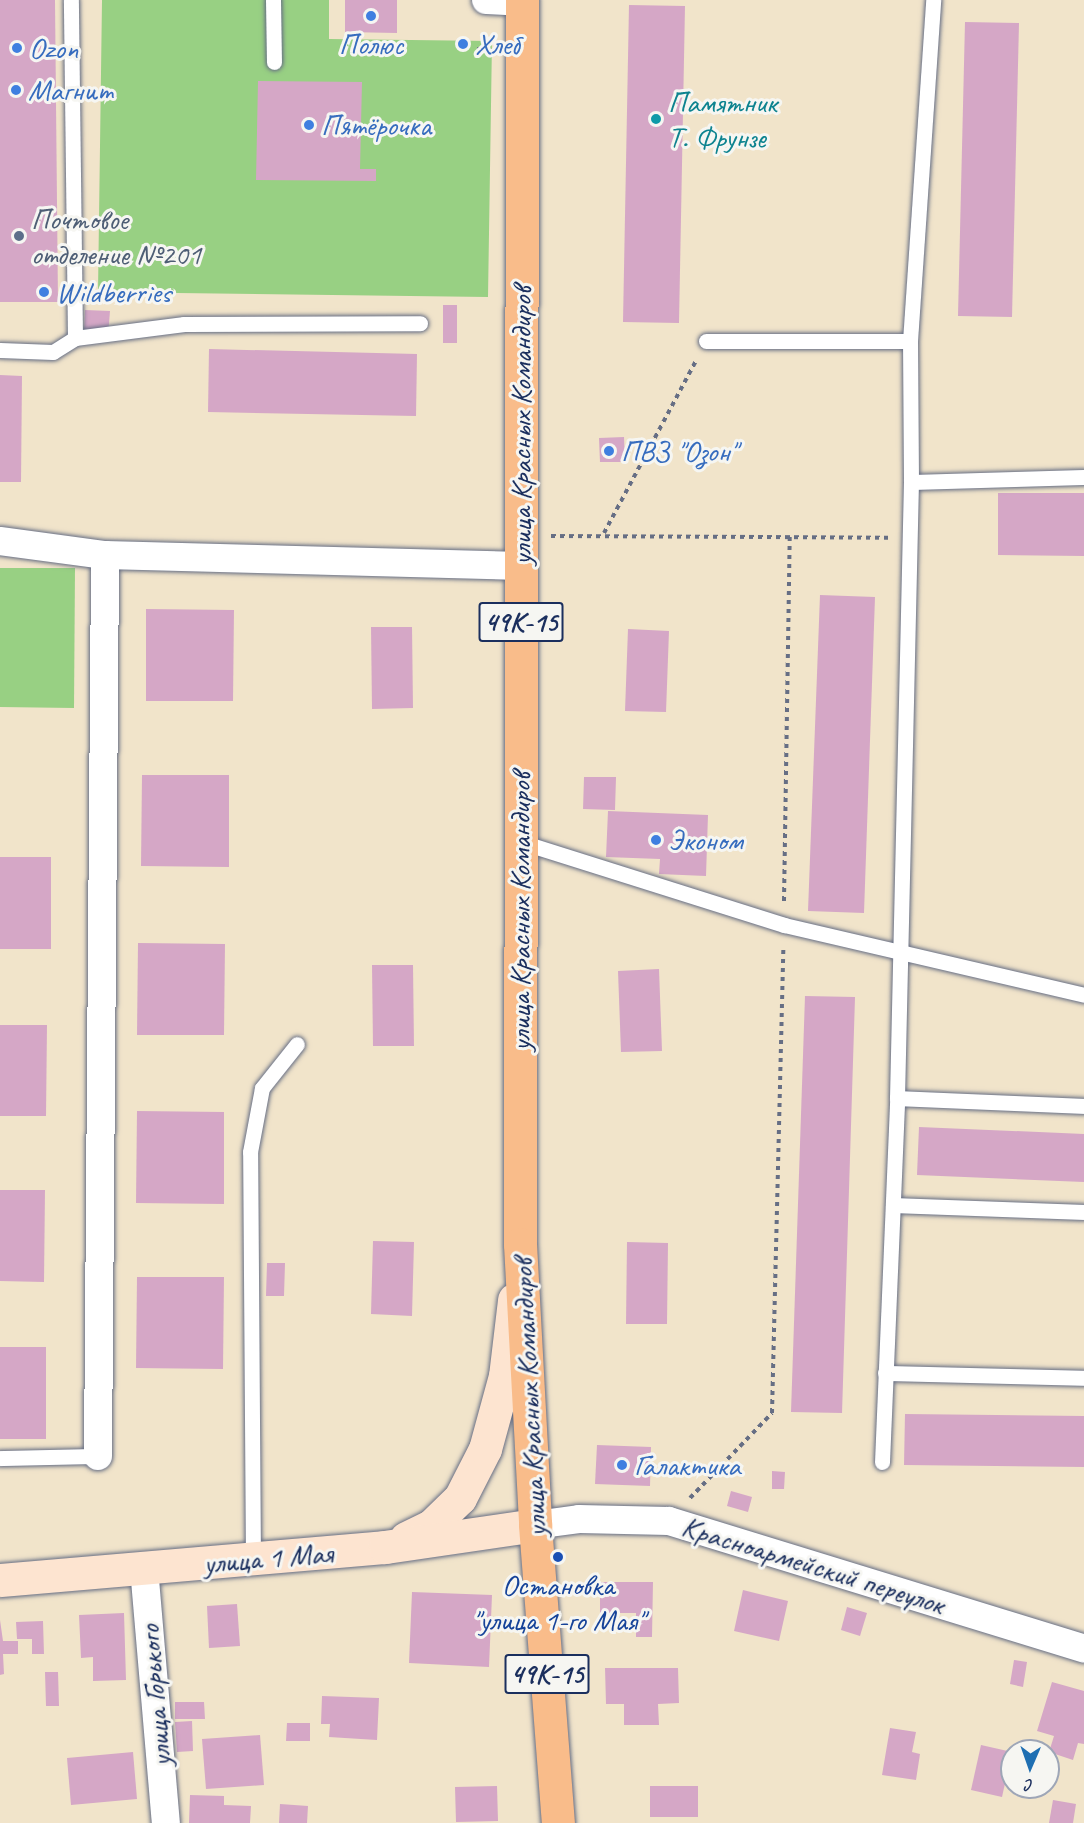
<!DOCTYPE html>
<meta charset="utf-8">
<style>
body{margin:0}
#map{position:relative;width:1084px;height:1823px;overflow:hidden;background:#f1e4ca;font-family:Caveat,sans-serif}
div>[style]{position:absolute}
[style*='--x']{left:calc(var(--x)*1px);top:calc(var(--y)*1px);width:calc(var(--w)*1px);rotate:calc(var(--a)*1deg)}
.green>*{inset:0;background:#98d083}
.building>*{inset:0;background:#d5a7c6}
.path>*{height:4px;margin-top:-2px;transform-origin:0;background:repeating-linear-gradient(90deg,#666e84 0 4.5px,transparent 0 9px)}
.roads{filter:drop-shadow(0 0 2px #666e84) drop-shadow(0 0 2px #666e84)}
.lane>*{height:15px;margin:-7.5px;padding:0 7.5px;transform-origin:7.5px;border-radius:7.5px;background:#fff}
.street>*{height:28px;margin:-14px;padding:0 14px;transform-origin:14px;border-radius:14px;background:#fff}
.secondary>*{height:33px;margin:-16.5px;padding:0 16.5px;transform-origin:16.5px;border-radius:16.5px;background:#fde4d0}
.primary>*{height:33px;margin:-16.5px;padding:0 16.5px;transform-origin:16.5px;border-radius:16.5px;background:#f9bc8a}
.dots>*{width:16px;height:16px;translate:-50% -50%;box-sizing:border-box;border:3px solid #f6f6f2;border-radius:50%}
span{translate:-50% -50%;white-space:nowrap;text-align:center;line-height:1.15;-webkit-text-stroke:6px #f6f6f2;paint-order:stroke}
.shield-label span{padding:2px 4px;background:#f6f6f2;border:2px solid;border-radius:4px;-webkit-text-stroke-width:0}
.shield-label{font-size:28px;color:#1b2f5e;font-weight:700}
.shop-label{font-size:30px;color:#366cbe}
.left{translate:0 -50%;text-align:left}
.culture-label{font-size:30px;color:#0d838f}
.service-label{font-size:30px;color:#4e5e75}
.street-label{font-size:30px;color:#1b2f5e}
.transit-label{font-size:30px;color:#164399}
.north{position:absolute;left:1000px;top:1739px;width:60px;height:60px;box-sizing:border-box;background:#f6f6f2;border:2px solid #9ea6b7;border-radius:50%;rotate:182deg;font-size:16px;font-weight:700;line-height:24px;text-align:center;color:#1b2f5e}
.north::after{content:'';display:block;margin:auto;width:21px;height:27px;background:#1f6fb2;clip-path:polygon(50% 0,100% 100%,50% 72%,0 100%)}
</style>
<div id="map">
<div class="green">
<div style="clip-path:polygon(102px 0,329px 0,329px 39px,492px 41px,488px 297px,98px 292px)"></div>
<div style="clip-path:polygon(0 568px,75px 568px,74px 708px,0 707px)"></div>
</div>
<div class="building">
<div style="clip-path:polygon(0 0,55px 0,58px 302px,0 302px)"></div>
<div style="clip-path:polygon(345px 0,397px 0,397px 33px,345px 32px)"></div>
<div style="clip-path:polygon(629px 5px,685px 6px,679px 323px,623px 322px)"></div>
<div style="clip-path:polygon(965px 22px,1019px 23px,1012px 317px,958px 316px)"></div>
<div style="clip-path:polygon(258px 81px,362px 82px,360px 169px,376px 169px,376px 181px,256px 180px)"></div>
<div style="clip-path:polygon(443px 305px,457px 305px,457px 343px,443px 343px)"></div>
<div style="clip-path:polygon(85px 310px,110px 311px,108px 336px,84px 335px)"></div>
<div style="clip-path:polygon(209px 349px,417px 354px,416px 416px,208px 412px)"></div>
<div style="clip-path:polygon(0 375px,22px 376px,21px 482px,0 482px)"></div>
<div style="clip-path:polygon(624px 437px,625px 462px,600px 462px,599px 438px)"></div>
<div style="clip-path:polygon(998px 493px,1084px 493px,1084px 556px,998px 555px)"></div>
<div style="clip-path:polygon(820px 595px,875px 597px,864px 913px,808px 911px)"></div>
<div style="clip-path:polygon(146px 609px,234px 610px,233px 701px,146px 701px)"></div>
<div style="clip-path:polygon(371px 627px,412px 627px,413px 708px,372px 709px)"></div>
<div style="clip-path:polygon(628px 629px,669px 631px,666px 712px,625px 711px)"></div>
<div style="clip-path:polygon(142px 775px,229px 775px,229px 867px,141px 866px)"></div>
<div style="clip-path:polygon(584px 777px,616px 777px,615px 810px,583px 809px)"></div>
<div style="clip-path:polygon(608px 811px,708px 815px,706px 876px,659px 874px,660px 859px,606px 857px)"></div>
<div style="clip-path:polygon(0 857px,51px 857px,51px 949px,0 949px)"></div>
<div style="clip-path:polygon(138px 943px,225px 944px,224px 1035px,137px 1035px)"></div>
<div style="clip-path:polygon(372px 965px,413px 965px,414px 1046px,373px 1046px)"></div>
<div style="clip-path:polygon(659px 969px,662px 1051px,621px 1052px,618px 971px)"></div>
<div style="clip-path:polygon(805px 996px,855px 997px,842px 1413px,791px 1412px)"></div>
<div style="clip-path:polygon(0 1025px,47px 1025px,46px 1116px,0 1116px)"></div>
<div style="clip-path:polygon(137px 1111px,224px 1112px,224px 1204px,136px 1203px)"></div>
<div style="clip-path:polygon(919px 1127px,1084px 1134px,1084px 1182px,917px 1175px)"></div>
<div style="clip-path:polygon(0 1190px,45px 1190px,44px 1282px,0 1281px)"></div>
<div style="clip-path:polygon(373px 1241px,414px 1242px,412px 1316px,371px 1314px)"></div>
<div style="clip-path:polygon(627px 1242px,668px 1243px,667px 1324px,626px 1324px)"></div>
<div style="clip-path:polygon(267px 1263px,285px 1263px,284px 1296px,266px 1296px)"></div>
<div style="clip-path:polygon(137px 1277px,224px 1277px,223px 1369px,136px 1368px)"></div>
<div style="clip-path:polygon(0 1347px,46px 1347px,46px 1439px,0 1439px)"></div>
<div style="clip-path:polygon(905px 1414px,1084px 1416px,1084px 1467px,904px 1465px)"></div>
<div style="clip-path:polygon(597px 1445px,651px 1447px,650px 1486px,595px 1484px)"></div>
<div style="clip-path:polygon(772px 1471px,785px 1472px,784px 1489px,772px 1489px)"></div>
<div style="clip-path:polygon(731px 1491px,752px 1497px,748px 1512px,727px 1506px)"></div>
<div style="clip-path:polygon(600px 1582px,653px 1582px,652px 1637px,636px 1637px,636px 1613px,600px 1613px)"></div>
<div style="clip-path:polygon(743px 1590px,788px 1601px,779px 1641px,734px 1631px)"></div>
<div style="clip-path:polygon(412px 1592px,492px 1595px,489px 1667px,409px 1663px)"></div>
<div style="clip-path:polygon(237px 1604px,240px 1646px,209px 1648px,207px 1606px)"></div>
<div style="clip-path:polygon(847px 1607px,867px 1613px,860px 1636px,841px 1630px)"></div>
<div style="clip-path:polygon(124px 1613px,126px 1680px,93px 1681px,93px 1657px,81px 1658px,79px 1615px)"></div>
<div style="clip-path:polygon(0 1620px,3px 1641px,18px 1641px,18px 1654px,3px 1654px,4px 1674px,0 1675px)"></div>
<div style="clip-path:polygon(43px 1621px,44px 1654px,32px 1654px,32px 1639px,17px 1639px,16px 1622px)"></div>
<div style="clip-path:polygon(1014px 1660px,1027px 1662px,1023px 1687px,1010px 1684px)"></div>
<div style="clip-path:polygon(605px 1668px,678px 1668px,679px 1703px,658px 1704px,659px 1725px,624px 1725px,624px 1704px,606px 1704px)"></div>
<div style="clip-path:polygon(45px 1672px,58px 1672px,59px 1706px,46px 1706px)"></div>
<div style="clip-path:polygon(1052px 1682px,1084px 1691px,1084px 1744px,1078px 1743px,1073px 1760px,1049px 1752px,1054px 1736px,1037px 1731px)"></div>
<div style="clip-path:polygon(322px 1696px,379px 1698px,377px 1740px,329px 1737px,330px 1724px,321px 1724px)"></div>
<div style="clip-path:polygon(175px 1702px,204px 1702px,205px 1719px,175px 1719px)"></div>
<div style="clip-path:polygon(192px 1721px,193px 1751px,177px 1752px,175px 1722px)"></div>
<div style="clip-path:polygon(287px 1723px,310px 1723px,310px 1741px,286px 1741px)"></div>
<div style="clip-path:polygon(890px 1728px,916px 1732px,912px 1752px,920px 1754px,916px 1780px,882px 1775px)"></div>
<div style="clip-path:polygon(260px 1735px,264px 1785px,206px 1789px,202px 1739px)"></div>
<div style="clip-path:polygon(981px 1745px,1012px 1752px,1002px 1797px,971px 1790px)"></div>
<div style="clip-path:polygon(133px 1752px,137px 1799px,71px 1805px,67px 1758px)"></div>
<div style="clip-path:polygon(497px 1786px,498px 1821px,456px 1822px,455px 1787px)"></div>
<div style="clip-path:polygon(650px 1786px,698px 1786px,698px 1817px,650px 1817px)"></div>
<div style="clip-path:polygon(190px 1795px,224px 1796px,224px 1805px,251px 1806px,250px 1823px,189px 1823px)"></div>
<div style="clip-path:polygon(1053px 1800px,1076px 1804px,1073px 1823px,1049px 1823px)"></div>
<div style="clip-path:polygon(280px 1804px,308px 1806px,307px 1823px,279px 1823px)"></div>
</div>
<div class="path">
<div style="--x:477;--y:49;--w:16;--a:4"></div>
<div style="--x:604;--y:533;--w:197;--a:-61.9"></div>
<div style="--x:551;--y:536;--w:337;--a:0.3"></div>
<div style="--x:784;--y:901;--w:366;--a:-89.1"></div>
<div style="--x:690;--y:1498;--w:118;--a:-46"></div>
<div style="--x:772;--y:1413;--w:465;--a:-88.6"></div>
</div>
<div class="roads">
<div class="lane">
<div style="--x:273;--y:0;--w:62;--a:89.1"></div>
<div style="--x:75;--y:338;--w:110;--a:-7.3"></div>
<div style="--x:184;--y:324;--w:236;--a:-0.2"></div>
<div style="--x:706;--y:341;--w:204;--a:0"></div>
<div style="--x:0;--y:350;--w:53;--a:2.2"></div>
<div style="--x:53;--y:352;--w:26;--a:-32"></div>
<div style="--x:75;--y:338;--w:338;--a:-90.7"></div>
<div style="--x:911;--y:482;--w:173;--a:-1.7"></div>
<div style="--x:521;--y:842;--w:276;--a:17.5"></div>
<div style="--x:784;--y:925;--w:308;--a:13.1"></div>
<div style="--x:897;--y:1098;--w:187;--a:2.4"></div>
<div style="--x:893;--y:1205;--w:191;--a:2.1"></div>
<div style="--x:885;--y:1373;--w:199;--a:1.4"></div>
<div style="--x:0;--y:1458;--w:98;--a:-1.2"></div>
<div style="--x:882;--y:1462;--w:364;--a:-87.6"></div>
<div style="--x:897;--y:1098;--w:616;--a:-88.7"></div>
<div style="--x:911;--y:482;--w:141;--a:-90.4"></div>
<div style="--x:910;--y:341;--w:342;--a:-86.1"></div>
<div style="--x:253;--y:1561;--w:409;--a:-90.4"></div>
<div style="--x:250;--y:1152;--w:65;--a:-79.4"></div>
<div style="--x:262;--y:1088;--w:56;--a:-51.5"></div>
</div>
<div class="street">
<div style="--x:486;--y:0;--w:36;--a:3"></div>
<div style="--x:0;--y:541;--w:106;--a:7.6"></div>
<div style="--x:105;--y:555;--w:416;--a:1.5"></div>
<div style="--x:98;--y:1456;--w:901;--a:-89.55"></div>
<div style="--x:535;--y:1525;--w:44;--a:-7.8"></div>
<div style="--x:579;--y:1519;--w:90;--a:1.3"></div>
<div style="--x:669;--y:1521;--w:434;--a:17.1"></div>
<div style="--x:144;--y:1568;--w:256;--a:85.1"></div>
</div>
<div class="secondary">
<div style="--x:406;--y:1538;--w:28;--a:-26"></div>
<div style="--x:431;--y:1526;--w:40;--a:-44"></div>
<div style="--x:460;--y:1498;--w:55;--a:-63"></div>
<div style="--x:485;--y:1449;--w:76;--a:-74.7"></div>
<div style="--x:505;--y:1376;--w:77;--a:-83.2"></div>
<div style="--x:0;--y:1580;--w:386;--a:-4.9"></div>
<div style="--x:385;--y:1547;--w:152;--a:-8.3"></div>
</div>
<div class="primary">
<div style="--x:522;--y:0;--w:1244;--a:90.09"></div>
<div style="--x:520;--y:1244;--w:281;--a:86.9"></div>
<div style="--x:535;--y:1525;--w:299;--a:85.6"></div>
</div>
</div>
<div class="dots">
<div style="left:371px;top:16px;background:#3f7fe0"></div>
<div style="left:463px;top:44px;background:#3f7fe0"></div>
<div style="left:17px;top:48px;background:#3f7fe0"></div>
<div style="left:16px;top:90px;background:#3f7fe0"></div>
<div style="left:656px;top:119px;background:#0f9aa8"></div>
<div style="left:309px;top:125px;background:#3f7fe0"></div>
<div style="left:19px;top:236px;background:#5c6f8a"></div>
<div style="left:44px;top:292px;background:#3f7fe0"></div>
<div style="left:609px;top:451px;background:#3f7fe0"></div>
<div style="left:656px;top:840px;background:#3f7fe0"></div>
<div style="left:622px;top:1465px;background:#3f7fe0"></div>
<div style="left:558px;top:1557px;background:#1a4fb4"></div>
</div>
<div class="shield-label">
<span style="left:521px;top:622px">49К-15</span>
<span style="left:547px;top:1674px">49К-15</span>
</div>
<div class="shop-label">
<span style="left:371px;top:44px">Полюс</span>
<span class="left" style="left:475px;top:44px">Хлеб</span>
<span class="left" style="left:29px;top:48px">Ozon</span>
<span class="left" style="left:28px;top:90px">Магнит</span>
<span class="left" style="left:321px;top:125px">Пятёрочка</span>
<span class="left" style="left:56px;top:292px">Wildberries</span>
<span class="left" style="left:621px;top:451px">ПВЗ "Озон"</span>
<span class="left" style="left:668px;top:840px">Эконом</span>
<span class="left" style="left:634px;top:1465px">Галактика</span>
</div>
<div class="culture-label">
<span class="left" style="left:668px;top:119px">Памятник<br>Т. Фрунзе</span>
</div>
<div class="service-label">
<span class="left" style="left:31px;top:236px">Почтовое<br>отделение №201</span>
</div>
<div class="street-label">
<span style="left:521px;top:426px;rotate:-90deg">улица Красных Командиров</span>
<span style="left:520px;top:912px;rotate:-90deg">улица Красных Командиров</span>
<span style="left:529px;top:1398px;rotate:-93deg">улица Красных Командиров</span>
<span style="left:268px;top:1558px;rotate:-5deg">улица 1 Мая</span>
<span style="left:813px;top:1565px;rotate:17deg">Красноармейский переулок</span>
<span style="left:155px;top:1696px;rotate:-95deg">улица Горького</span>
</div>
<div class="transit-label">
<span style="left:558px;top:1602px">Остановка<br>"улица 1-го Мая"</span>
</div>
<div class="north">С</div>
</div>
